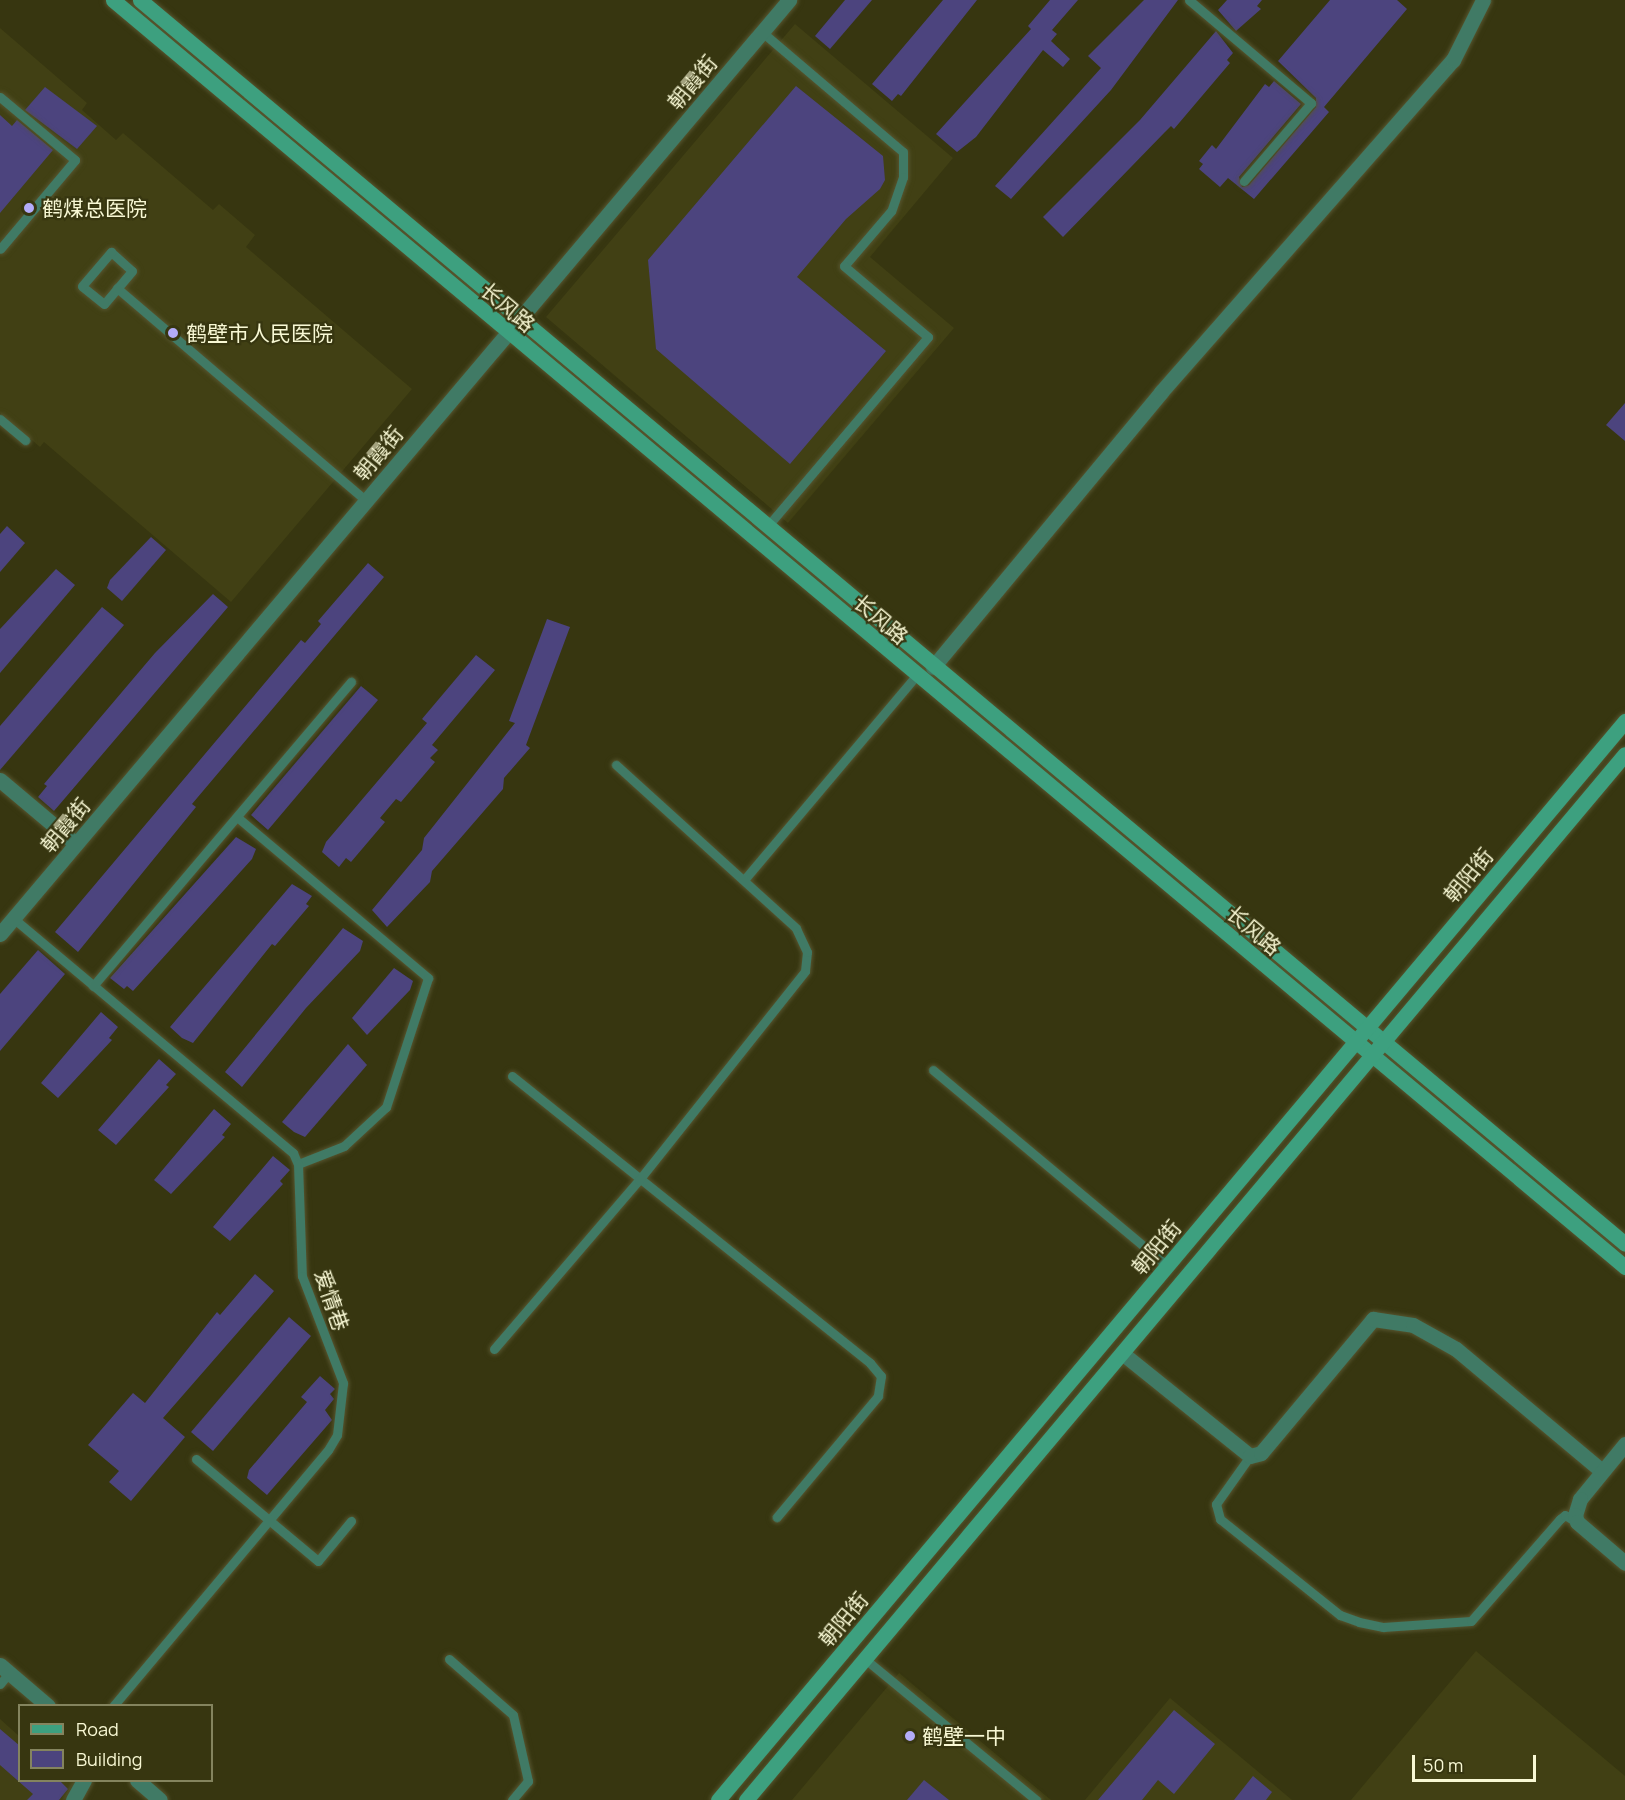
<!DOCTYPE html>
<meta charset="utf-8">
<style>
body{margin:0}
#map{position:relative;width:1625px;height:1800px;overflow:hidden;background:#373610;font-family:Manrope,"Noto Sans SC",sans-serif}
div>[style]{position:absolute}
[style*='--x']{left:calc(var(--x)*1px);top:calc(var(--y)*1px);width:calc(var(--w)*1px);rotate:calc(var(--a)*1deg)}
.built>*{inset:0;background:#414014}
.building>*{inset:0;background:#4c447e}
.roads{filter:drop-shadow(0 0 2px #56552f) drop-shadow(0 0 2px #56552f)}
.service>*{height:9px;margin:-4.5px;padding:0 4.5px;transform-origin:4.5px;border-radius:4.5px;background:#407a65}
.minor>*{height:15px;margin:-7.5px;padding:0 7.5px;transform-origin:7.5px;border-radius:7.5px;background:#407a65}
.tertiary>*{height:15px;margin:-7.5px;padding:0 7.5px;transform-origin:7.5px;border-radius:7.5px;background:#407a65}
.secondary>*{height:15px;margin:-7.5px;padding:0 7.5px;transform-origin:7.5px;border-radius:7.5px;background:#3da07f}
.dots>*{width:16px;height:16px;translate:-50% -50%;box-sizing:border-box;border:3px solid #373610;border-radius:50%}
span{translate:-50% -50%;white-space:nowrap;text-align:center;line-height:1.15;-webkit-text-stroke:4.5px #373610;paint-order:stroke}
.street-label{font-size:21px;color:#f8f8d4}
.poi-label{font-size:21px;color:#f8f8d4}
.left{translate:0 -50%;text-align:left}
.legend{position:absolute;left:18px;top:1704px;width:195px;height:78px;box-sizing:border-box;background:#373610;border:2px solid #84845e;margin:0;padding:8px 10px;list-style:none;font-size:18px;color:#f8f8d4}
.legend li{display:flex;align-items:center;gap:12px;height:30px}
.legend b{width:30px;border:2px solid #84845e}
.scale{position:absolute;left:1412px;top:1755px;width:124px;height:27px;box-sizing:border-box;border:3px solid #f8f8d4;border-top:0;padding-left:8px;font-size:18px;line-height:21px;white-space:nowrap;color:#f8f8d4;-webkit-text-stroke:4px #373610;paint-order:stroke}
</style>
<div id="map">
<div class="built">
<div style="clip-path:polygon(795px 24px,953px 158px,870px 257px,954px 328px,788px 523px,546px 317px)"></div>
<div style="clip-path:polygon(0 28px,87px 103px,82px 110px,116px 140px,123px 133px,213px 210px,219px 204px,255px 235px,246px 247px,412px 389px,231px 602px,44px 442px,40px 447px,0 413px)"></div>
<div style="clip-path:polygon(1476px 1651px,1625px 1776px,1625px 1800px,1351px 1800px)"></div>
<div style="clip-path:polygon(899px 1673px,1051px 1800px,792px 1800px)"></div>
<div style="clip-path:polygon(1170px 1698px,1292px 1800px,1085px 1800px)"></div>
<div style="clip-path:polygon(0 1719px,19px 1736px,20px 1780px,70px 1781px,74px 1783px,64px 1800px,0 1800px)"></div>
</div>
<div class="building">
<div style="clip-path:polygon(845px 0,872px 0,830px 49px,815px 36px)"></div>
<div style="clip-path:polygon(943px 0,977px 0,901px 96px,898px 94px,892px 101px,872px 84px)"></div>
<div style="clip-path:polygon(1050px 0,1078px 0,1052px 30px,1057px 34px,1051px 41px,1070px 59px,1063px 67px,1043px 50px,976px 137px,957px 152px,936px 134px,1031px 29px,1028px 26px)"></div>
<div style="clip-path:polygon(1144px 0,1178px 0,1111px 90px,1011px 199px,995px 186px,1101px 68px,1088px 56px)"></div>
<div style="clip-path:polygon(1227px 0,1262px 0,1257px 6px,1261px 9px,1236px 31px,1218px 10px)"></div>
<div style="clip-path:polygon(1330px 0,1397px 0,1407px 9px,1324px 107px,1329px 112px,1254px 199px,1228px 178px,1220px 187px,1199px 169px,1203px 164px,1199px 161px,1212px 145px,1216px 149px,1265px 84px,1269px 87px,1274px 81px,1301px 104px,1239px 177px,1242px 187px,1249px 185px,1316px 107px,1316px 98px,1278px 61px)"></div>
<div style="clip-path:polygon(1216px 31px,1233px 53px,1227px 60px,1230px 63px,1174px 129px,1171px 126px,1165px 132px,1063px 237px,1043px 217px,1140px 120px)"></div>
<div style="clip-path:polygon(796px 86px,883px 156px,885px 180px,880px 189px,846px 219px,797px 277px,886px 351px,790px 464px,656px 349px,648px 260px)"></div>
<div style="clip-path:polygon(45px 87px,97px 126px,77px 149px,25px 110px)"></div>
<div style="clip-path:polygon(0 115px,12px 126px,17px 120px,53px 150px,0 213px)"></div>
<div style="clip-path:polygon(1625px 403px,1625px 441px,1606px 425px)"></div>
<div style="clip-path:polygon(7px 526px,25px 543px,0 572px,0 534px)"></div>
<div style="clip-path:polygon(151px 537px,166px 550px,122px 601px,107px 588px,110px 580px)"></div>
<div style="clip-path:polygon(368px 563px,384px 577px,192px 804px,196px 807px,78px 952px,55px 932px,301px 640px,305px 643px,321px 624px,318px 621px)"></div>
<div style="clip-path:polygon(56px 569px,75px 585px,0 673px,0 629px)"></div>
<div style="clip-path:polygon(213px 594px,228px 607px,54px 811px,38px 797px,47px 786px,44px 784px,155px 653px)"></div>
<div style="clip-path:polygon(102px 607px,124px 625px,0 770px,0 726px)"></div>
<div style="clip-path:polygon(547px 619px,570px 627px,526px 745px,530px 748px,504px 778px,503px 789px,432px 871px,430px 882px,387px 927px,372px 910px,422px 850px,424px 838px,515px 723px,509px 721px)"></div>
<div style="clip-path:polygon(476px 655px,495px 670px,432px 745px,438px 750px,430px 758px,435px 762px,401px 802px,396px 799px,380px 818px,385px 822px,351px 862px,346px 858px,339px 867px,322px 852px,326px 842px,427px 723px,422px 719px)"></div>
<div style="clip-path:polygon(361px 686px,378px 700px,268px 830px,251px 815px)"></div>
<div style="clip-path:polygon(236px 837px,256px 849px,252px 859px,133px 991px,127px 986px,124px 989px,110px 978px)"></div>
<div style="clip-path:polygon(292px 884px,312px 896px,306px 904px,309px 906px,275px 946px,272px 944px,193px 1043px,182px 1038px,170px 1027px)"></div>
<div style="clip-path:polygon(343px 928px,363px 941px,360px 951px,306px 1008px,242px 1087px,225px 1072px)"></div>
<div style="clip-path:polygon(38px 950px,65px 974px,0 1051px,0 994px)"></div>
<div style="clip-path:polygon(394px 968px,413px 981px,410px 990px,367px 1035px,352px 1018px)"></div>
<div style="clip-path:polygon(101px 1012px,118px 1027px,109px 1038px,112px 1040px,58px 1098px,41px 1083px)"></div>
<div style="clip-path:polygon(348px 1044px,367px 1065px,305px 1137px,294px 1132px,282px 1122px)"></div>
<div style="clip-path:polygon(159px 1059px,176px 1074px,166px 1085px,169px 1087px,116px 1145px,98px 1130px)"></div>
<div style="clip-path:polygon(214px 1109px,231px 1124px,222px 1135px,225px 1137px,171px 1194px,154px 1180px)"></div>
<div style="clip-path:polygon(273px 1156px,290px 1170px,280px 1181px,283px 1184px,230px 1241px,213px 1227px)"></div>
<div style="clip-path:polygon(255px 1274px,274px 1291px,163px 1418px,185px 1437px,131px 1501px,109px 1482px,119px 1471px,88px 1445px,133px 1393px,145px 1403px,217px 1312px,220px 1315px)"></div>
<div style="clip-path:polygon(289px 1317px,311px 1336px,213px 1451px,191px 1432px)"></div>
<div style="clip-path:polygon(320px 1376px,335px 1389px,330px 1394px,334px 1399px,325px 1410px,332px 1420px,267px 1495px,247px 1478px,249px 1470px,307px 1402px,301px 1397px)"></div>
<div style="clip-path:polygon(1174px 1710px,1215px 1744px,1174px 1794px,1158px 1780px,1142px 1800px,1098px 1800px)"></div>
<div style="clip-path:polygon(0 1729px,20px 1746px,20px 1780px,59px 1780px,68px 1789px,59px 1800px,27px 1800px,33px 1794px,0 1765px)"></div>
<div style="clip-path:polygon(1253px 1776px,1272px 1792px,1266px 1800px,1234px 1800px)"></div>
<div style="clip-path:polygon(924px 1780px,949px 1800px,907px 1800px)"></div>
</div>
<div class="roads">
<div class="service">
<div style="--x:1189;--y:0;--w:160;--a:40.2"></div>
<div style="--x:1311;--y:103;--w:103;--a:130.7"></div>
<div style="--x:762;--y:32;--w:185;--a:40.4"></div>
<div style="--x:903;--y:152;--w:25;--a:90"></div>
<div style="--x:903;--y:177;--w:36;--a:109"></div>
<div style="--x:891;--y:211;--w:72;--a:130.5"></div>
<div style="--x:844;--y:266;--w:110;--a:40.2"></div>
<div style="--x:928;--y:337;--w:250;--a:130.3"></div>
<div style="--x:0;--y:97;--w:98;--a:40"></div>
<div style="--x:75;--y:160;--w:116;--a:130.1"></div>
<div style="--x:111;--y:252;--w:28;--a:42"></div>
<div style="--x:132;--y:271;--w:43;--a:130.3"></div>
<div style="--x:104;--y:304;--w:28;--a:-141"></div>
<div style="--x:82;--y:286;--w:45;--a:-49.5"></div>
<div style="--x:117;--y:288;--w:328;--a:40.5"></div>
<div style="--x:0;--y:419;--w:33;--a:40"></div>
<div style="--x:237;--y:817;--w:250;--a:40.1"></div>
<div style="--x:428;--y:978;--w:136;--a:108"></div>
<div style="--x:386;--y:1107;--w:57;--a:137.1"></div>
<div style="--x:344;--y:1146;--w:49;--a:158.6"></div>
<div style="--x:744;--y:880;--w:267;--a:-49.9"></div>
<div style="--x:13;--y:918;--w:366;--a:40"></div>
<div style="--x:293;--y:1153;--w:12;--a:66"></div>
<div style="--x:298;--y:1164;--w:112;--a:88"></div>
<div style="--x:302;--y:1276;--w:115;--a:69"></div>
<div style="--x:343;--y:1383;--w:52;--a:96.6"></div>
<div style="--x:337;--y:1435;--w:17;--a:121"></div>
<div style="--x:328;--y:1450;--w:334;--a:130"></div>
<div style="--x:93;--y:986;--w:399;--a:-49.7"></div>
<div style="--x:933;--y:1070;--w:305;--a:39.9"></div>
<div style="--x:512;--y:1076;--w:459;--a:38.7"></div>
<div style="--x:870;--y:1363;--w:17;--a:50"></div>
<div style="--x:881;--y:1376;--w:20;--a:99"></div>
<div style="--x:878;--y:1396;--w:158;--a:129.9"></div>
<div style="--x:494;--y:1349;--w:223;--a:-49.4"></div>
<div style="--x:639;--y:1180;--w:267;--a:-51.5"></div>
<div style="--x:805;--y:971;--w:19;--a:-84"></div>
<div style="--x:807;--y:952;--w:26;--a:-115"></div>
<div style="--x:796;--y:928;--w:243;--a:-137.8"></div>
<div style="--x:1250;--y:1456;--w:59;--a:125.3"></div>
<div style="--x:1216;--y:1504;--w:16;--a:75"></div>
<div style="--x:1220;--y:1519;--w:154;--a:38.7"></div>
<div style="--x:1340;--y:1615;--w:20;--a:20"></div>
<div style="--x:1359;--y:1622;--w:25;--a:12"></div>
<div style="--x:1383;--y:1627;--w:88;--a:-3.9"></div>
<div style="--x:1471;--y:1621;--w:135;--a:-48.9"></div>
<div style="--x:1560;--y:1519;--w:6;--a:-39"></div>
<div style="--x:1565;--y:1515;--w:13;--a:32"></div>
<div style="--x:196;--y:1459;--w:159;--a:39.9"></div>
<div style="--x:318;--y:1561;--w:52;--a:-50.5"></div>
<div style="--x:449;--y:1659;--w:85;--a:41.2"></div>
<div style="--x:513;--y:1715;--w:68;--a:77.2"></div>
<div style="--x:528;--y:1781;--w:25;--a:130"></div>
<div style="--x:865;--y:1659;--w:222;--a:39.5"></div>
<div style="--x:0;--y:1684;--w:14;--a:-51"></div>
</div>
<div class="minor">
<div style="--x:933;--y:667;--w:357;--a:-50.3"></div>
<div style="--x:1161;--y:392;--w:442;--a:-48.7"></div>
<div style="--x:1453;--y:60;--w:67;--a:-63.4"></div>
<div style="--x:0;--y:780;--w:99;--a:40.1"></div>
<div style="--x:1122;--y:1353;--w:164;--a:38.8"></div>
<div style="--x:1250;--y:1456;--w:11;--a:-15"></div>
<div style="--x:1261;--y:1453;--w:175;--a:-50.1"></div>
<div style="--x:1373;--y:1319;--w:40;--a:8.5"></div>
<div style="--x:1413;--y:1325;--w:49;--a:29.2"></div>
<div style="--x:1456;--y:1349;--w:190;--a:39.9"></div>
<div style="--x:1625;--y:1444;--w:71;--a:129.3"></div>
<div style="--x:1580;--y:1499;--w:17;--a:107"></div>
<div style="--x:1575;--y:1515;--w:7;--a:74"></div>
<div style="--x:1577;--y:1522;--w:63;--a:40.5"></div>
<div style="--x:73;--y:1800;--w:23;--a:-61"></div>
</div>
<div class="tertiary">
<div style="--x:0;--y:934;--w:1223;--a:-49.81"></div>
<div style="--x:0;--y:1665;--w:63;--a:40.5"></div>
<div style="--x:137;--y:1780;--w:30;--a:41"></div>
</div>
<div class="secondary">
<div style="--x:113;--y:0;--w:1973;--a:39.96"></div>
<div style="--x:140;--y:0;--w:1937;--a:39.95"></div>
<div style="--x:718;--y:1800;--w:1410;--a:-49.95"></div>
<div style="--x:746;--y:1800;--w:1366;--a:-49.96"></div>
</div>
</div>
<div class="dots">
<div style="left:29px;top:208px;background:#b3acf9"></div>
<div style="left:173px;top:333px;background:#b3acf9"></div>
<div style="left:910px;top:1736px;background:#b3acf9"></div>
</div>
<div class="street-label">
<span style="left:692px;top:82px;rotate:-50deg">朝霞街</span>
<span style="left:508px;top:307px;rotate:40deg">长风路</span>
<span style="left:378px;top:453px;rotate:-50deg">朝霞街</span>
<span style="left:881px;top:619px;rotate:40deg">长风路</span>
<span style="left:65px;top:825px;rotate:-50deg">朝霞街</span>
<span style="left:1468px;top:875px;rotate:-50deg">朝阳街</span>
<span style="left:1254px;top:930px;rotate:40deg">长风路</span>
<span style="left:1156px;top:1247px;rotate:-50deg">朝阳街</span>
<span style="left:332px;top:1300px;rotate:71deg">爱情巷</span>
<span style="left:843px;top:1619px;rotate:-50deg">朝阳街</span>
</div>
<div class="poi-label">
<span class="left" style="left:42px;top:208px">鹤煤总医院</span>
<span class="left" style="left:186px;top:333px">鹤壁市人民医院</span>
<span class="left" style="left:922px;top:1736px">鹤壁一中</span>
</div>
<ul class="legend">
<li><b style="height:8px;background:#3da07f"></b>Road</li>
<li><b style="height:16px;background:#4c447e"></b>Building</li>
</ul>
<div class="scale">50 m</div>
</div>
